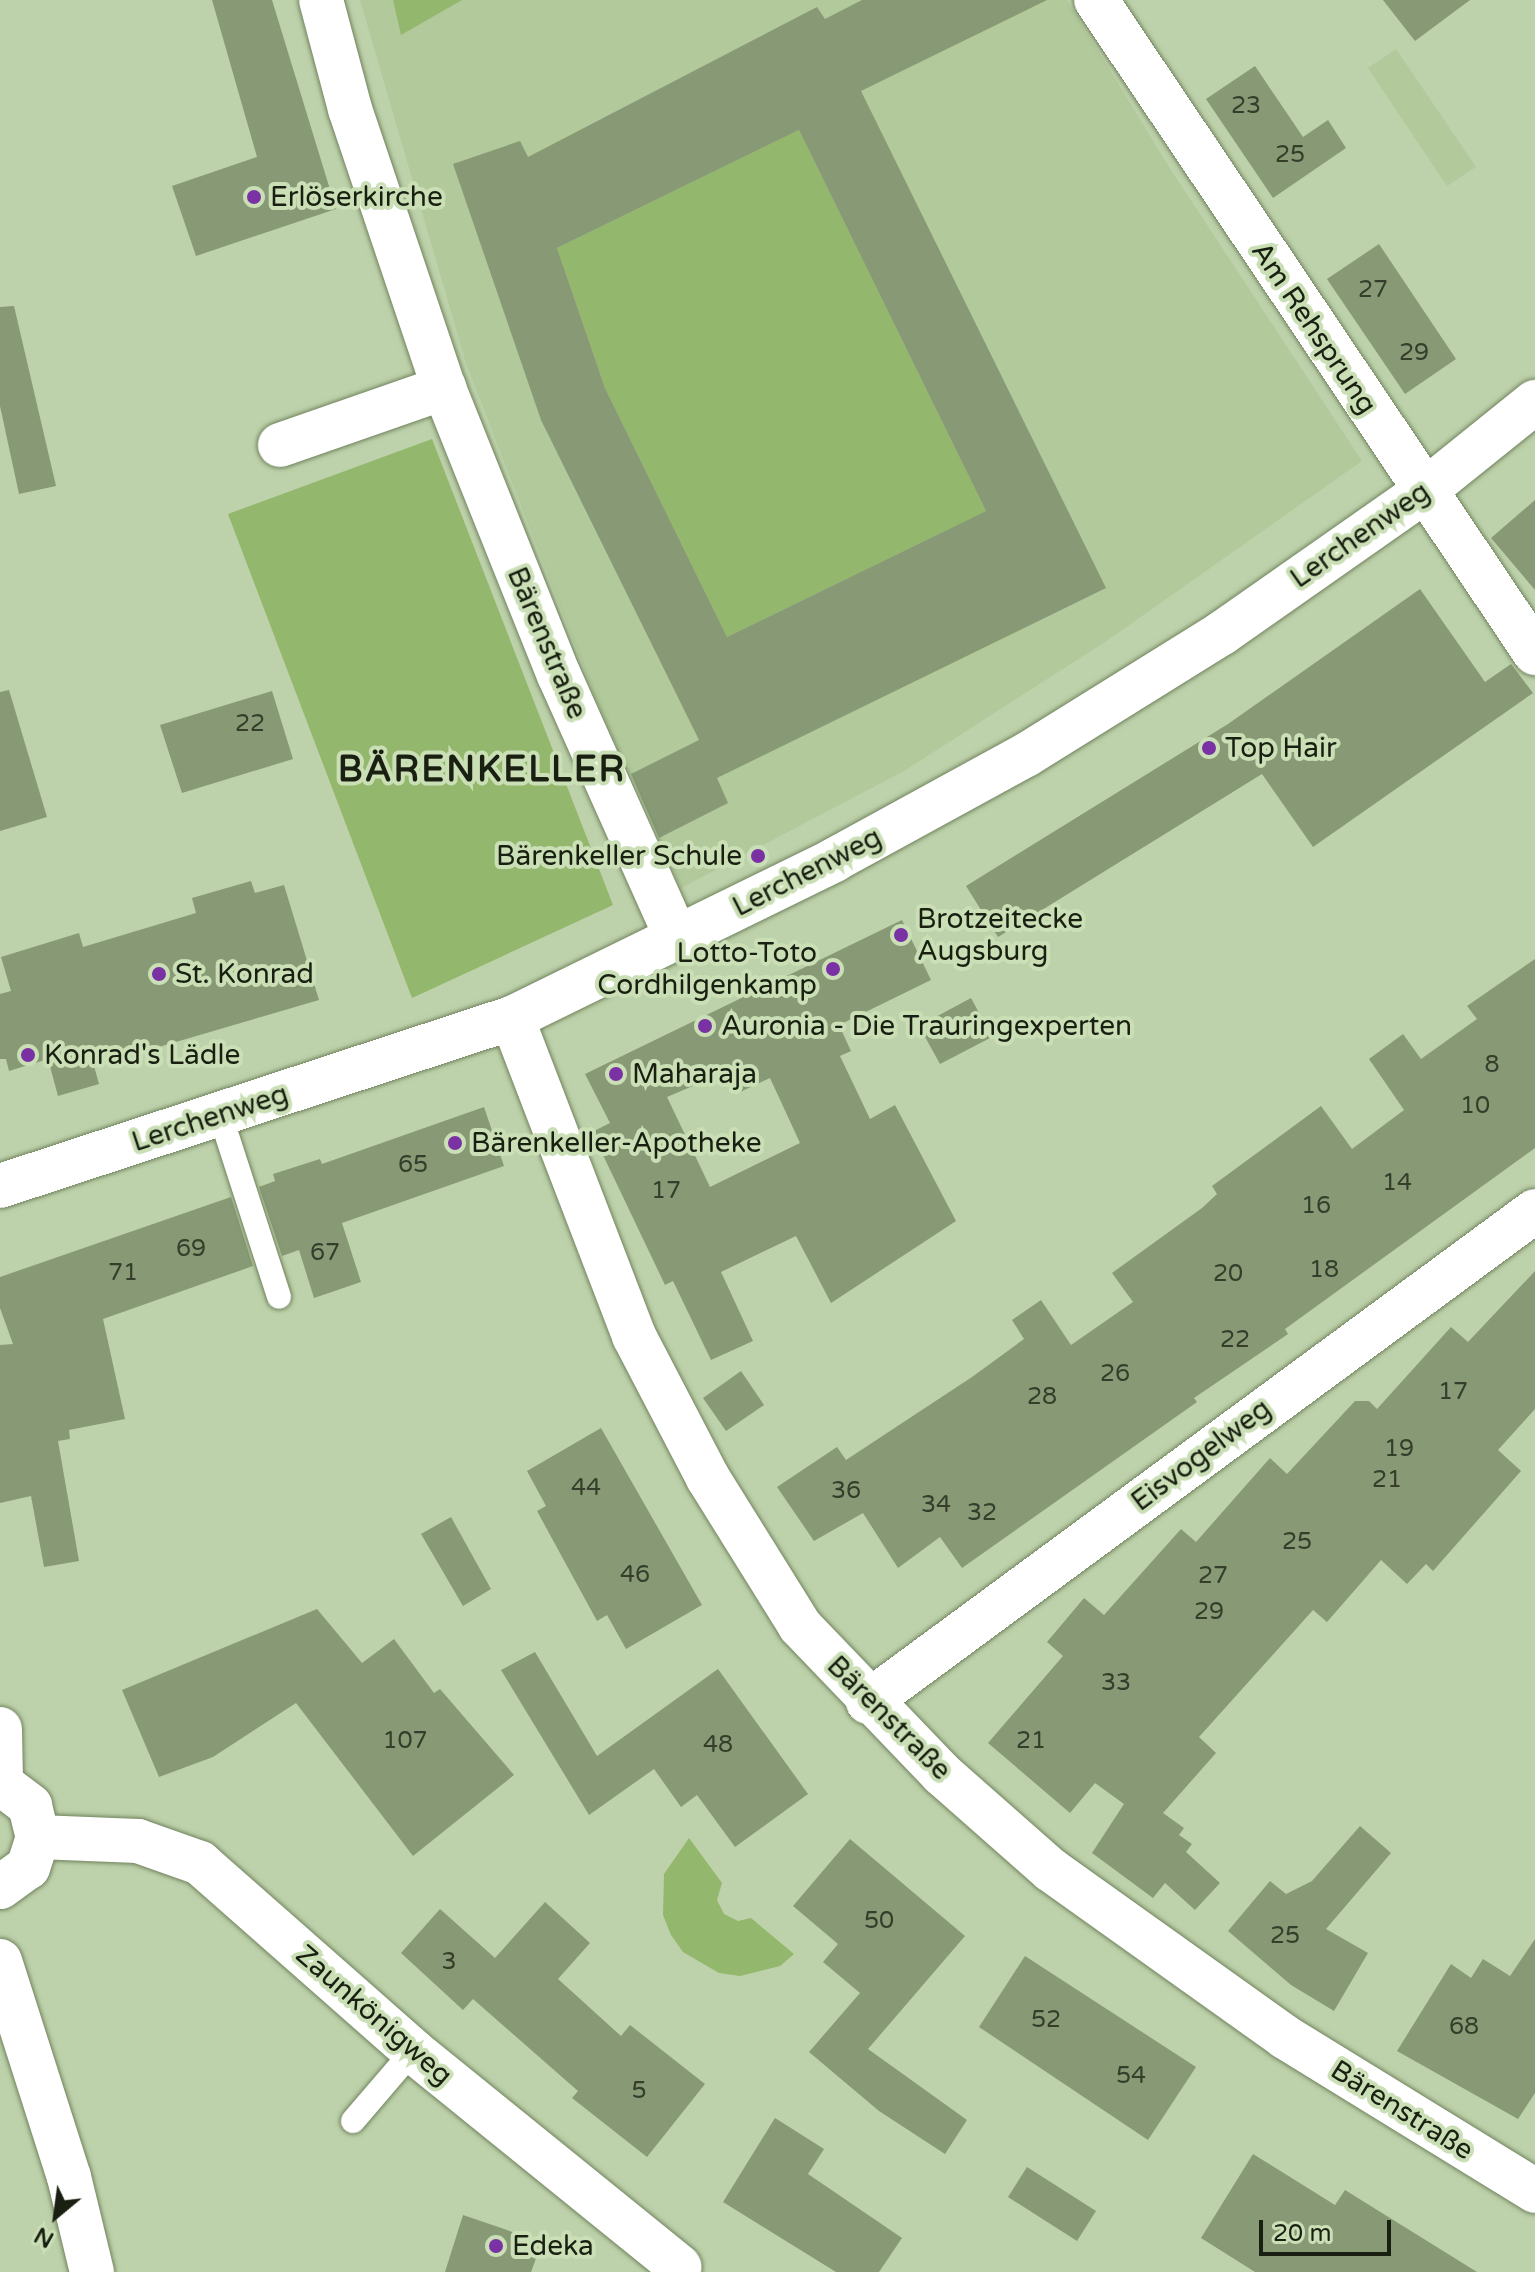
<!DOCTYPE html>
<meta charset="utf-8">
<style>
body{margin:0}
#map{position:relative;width:1535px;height:2272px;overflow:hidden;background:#bdd1aa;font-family:"Varela Round",sans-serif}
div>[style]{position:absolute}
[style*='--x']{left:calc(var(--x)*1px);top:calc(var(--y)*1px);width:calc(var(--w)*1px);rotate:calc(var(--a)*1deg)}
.built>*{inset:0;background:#b2c99b}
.green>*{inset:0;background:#93b76c}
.building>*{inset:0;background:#879a75}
.roads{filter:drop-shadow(0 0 2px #70835e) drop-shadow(0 0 2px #70835e)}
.lane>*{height:24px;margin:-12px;padding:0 12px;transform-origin:12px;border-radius:12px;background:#fff}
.street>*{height:44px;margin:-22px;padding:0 22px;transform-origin:22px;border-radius:22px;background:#fff}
.secondary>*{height:44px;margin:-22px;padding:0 22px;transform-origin:22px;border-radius:22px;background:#fff}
.dots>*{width:22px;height:22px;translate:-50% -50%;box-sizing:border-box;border:4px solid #cadfb6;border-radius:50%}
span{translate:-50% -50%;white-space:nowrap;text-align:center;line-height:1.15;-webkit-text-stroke:8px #cadfb6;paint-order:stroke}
.number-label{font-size:24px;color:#343e2a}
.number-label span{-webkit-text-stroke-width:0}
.poi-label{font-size:28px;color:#192011}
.left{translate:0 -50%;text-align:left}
.right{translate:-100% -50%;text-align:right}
.street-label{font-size:28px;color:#192011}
.district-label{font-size:36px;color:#192011;font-weight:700;letter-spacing:2px}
.north{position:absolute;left:16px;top:2176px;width:80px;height:80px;-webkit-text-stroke:6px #cadfb6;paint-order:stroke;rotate:209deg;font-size:22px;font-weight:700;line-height:32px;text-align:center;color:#192011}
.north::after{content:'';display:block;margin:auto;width:28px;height:36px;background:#192011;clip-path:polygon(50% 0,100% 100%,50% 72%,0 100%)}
.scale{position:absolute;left:1259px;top:2220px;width:132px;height:36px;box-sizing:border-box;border:4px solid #192011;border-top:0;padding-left:10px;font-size:24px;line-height:28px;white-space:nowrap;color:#192011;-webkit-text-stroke:6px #cadfb6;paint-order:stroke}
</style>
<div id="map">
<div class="built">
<div style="clip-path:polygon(360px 0,1067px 0,1171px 170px,1362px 461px,1105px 642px,904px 771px,681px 888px,595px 697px,466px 363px)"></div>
<div style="clip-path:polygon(1396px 49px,1476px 167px,1447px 186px,1368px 68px)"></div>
</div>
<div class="green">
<div style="clip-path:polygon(393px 0,462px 0,401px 35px)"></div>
<div style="clip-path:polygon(799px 130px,986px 511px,727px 637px,605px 388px,557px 248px)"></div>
<div style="clip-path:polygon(432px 439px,613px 905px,412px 998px,228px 514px)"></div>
<div style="clip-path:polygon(689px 1838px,722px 1883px,717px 1900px,724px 1914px,738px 1921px,751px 1918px,794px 1954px,780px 1966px,740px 1976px,719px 1973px,683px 1952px,671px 1935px,663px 1915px,664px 1874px)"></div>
</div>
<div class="building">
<div style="clip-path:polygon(212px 0,272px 0,336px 209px,196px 256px,172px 186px,257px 157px)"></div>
<div style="clip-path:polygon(evenodd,862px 0,1047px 0,861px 91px,1106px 588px,717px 778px,728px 803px,659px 838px,631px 774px,699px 740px,541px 420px,453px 164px,520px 141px,528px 157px,817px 7px,825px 19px,862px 0,799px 130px,986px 511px,727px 637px,605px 388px,557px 248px,799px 130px)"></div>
<div style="clip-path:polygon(1383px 0,1470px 0,1415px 41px)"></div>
<div style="clip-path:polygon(1255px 66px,1303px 137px,1328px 120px,1346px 148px,1273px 198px,1206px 99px)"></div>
<div style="clip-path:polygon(1379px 244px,1456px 359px,1405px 394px,1327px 279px)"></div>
<div style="clip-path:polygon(14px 306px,56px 486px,19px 494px,0 406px,0 307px)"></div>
<div style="clip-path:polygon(1535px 500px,1535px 590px,1491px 538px)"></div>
<div style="clip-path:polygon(1420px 589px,1485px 682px,1511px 664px,1533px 693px,1313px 847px,1262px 774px,998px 937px,966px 886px,1228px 724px)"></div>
<div style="clip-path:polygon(9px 690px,47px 817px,0 831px,0 692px)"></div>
<div style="clip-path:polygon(272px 691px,293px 759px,182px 793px,160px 725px)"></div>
<div style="clip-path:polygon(251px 881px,255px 893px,284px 885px,319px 1000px,94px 1066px,99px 1084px,58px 1096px,48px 1059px,9px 1071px,6px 1059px,0 1059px,0 994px,11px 991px,1px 957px,79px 933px,83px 947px,196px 913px,192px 898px)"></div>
<div style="clip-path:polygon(evenodd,902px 920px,931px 980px,839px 1025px,851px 1051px,840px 1056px,870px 1119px,895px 1105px,956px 1221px,831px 1303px,796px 1236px,721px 1272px,753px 1341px,711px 1360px,673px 1281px,665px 1285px,592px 1132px,610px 1123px,585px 1074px,902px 920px,728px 1071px,738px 1093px,770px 1078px,800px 1143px,710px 1187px,667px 1097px,728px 1071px)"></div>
<div style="clip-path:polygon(1535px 959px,1535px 1148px,1285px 1329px,1288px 1334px,1194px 1398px,1197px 1402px,962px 1568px,940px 1537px,898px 1568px,863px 1513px,814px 1541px,777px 1487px,837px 1447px,846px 1460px,972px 1377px,1024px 1339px,1012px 1320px,1041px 1300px,1071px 1345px,1133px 1302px,1112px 1273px,1202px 1208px,1217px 1194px,1212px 1186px,1321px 1106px,1352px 1149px,1404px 1110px,1369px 1059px,1403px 1034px,1421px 1059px,1477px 1019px,1467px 1006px)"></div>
<div style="clip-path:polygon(971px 998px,992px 1037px,940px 1064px,919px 1026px)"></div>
<div style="clip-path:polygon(484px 1107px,504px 1166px,342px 1223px,361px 1282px,314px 1298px,299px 1250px,282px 1256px,259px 1187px,275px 1181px,273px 1174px,320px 1159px,322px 1164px)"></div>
<div style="clip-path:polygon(231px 1197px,253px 1266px,103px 1319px,125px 1419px,69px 1430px,70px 1439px,58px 1441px,79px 1561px,44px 1567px,31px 1496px,0 1503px,0 1345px,13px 1344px,0 1308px,0 1277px)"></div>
<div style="clip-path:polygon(1535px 1271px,1535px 1409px,1498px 1450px,1521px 1471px,1433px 1571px,1426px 1564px,1407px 1584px,1381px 1560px,1327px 1622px,1313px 1610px,1199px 1737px,1216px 1753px,1163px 1813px,1184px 1828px,1179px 1835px,1192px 1844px,1186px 1852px,1220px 1883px,1195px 1910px,1165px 1883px,1153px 1898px,1092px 1853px,1124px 1804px,1095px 1783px,1070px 1813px,988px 1743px,1063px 1656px,1047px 1642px,1084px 1598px,1104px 1615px,1181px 1529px,1196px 1542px,1270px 1458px,1287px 1474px,1355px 1401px,1369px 1401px,1377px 1409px,1451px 1327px,1468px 1342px)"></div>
<div style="clip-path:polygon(741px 1371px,764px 1405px,726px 1431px,703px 1398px)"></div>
<div style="clip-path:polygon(601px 1428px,702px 1605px,626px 1649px,607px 1615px,597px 1621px,537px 1511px,546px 1506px,527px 1471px)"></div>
<div style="clip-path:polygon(451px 1517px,491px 1589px,463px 1606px,421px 1534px)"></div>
<div style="clip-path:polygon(317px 1609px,362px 1663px,394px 1639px,434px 1693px,440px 1689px,514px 1775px,413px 1856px,296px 1703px,213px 1757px,159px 1777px,122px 1690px)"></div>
<div style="clip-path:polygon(535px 1652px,597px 1756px,718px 1669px,808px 1794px,735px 1847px,697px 1795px,681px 1807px,654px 1769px,589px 1815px,501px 1670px)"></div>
<div style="clip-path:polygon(1360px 1826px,1391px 1853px,1326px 1929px,1368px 1953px,1334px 2011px,1291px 1985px,1228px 1931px,1270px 1881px,1286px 1894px,1312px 1881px)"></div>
<div style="clip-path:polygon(850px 1839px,965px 1936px,868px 2049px,967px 2120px,945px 2154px,879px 2111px,809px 2052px,860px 1993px,823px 1962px,838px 1944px,793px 1906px)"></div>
<div style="clip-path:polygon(545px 1902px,590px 1943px,558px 1979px,621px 2036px,630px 2025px,705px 2084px,647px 2157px,572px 2098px,578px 2091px,473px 1999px,463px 2010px,401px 1953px,440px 1909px,495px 1958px)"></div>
<div style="clip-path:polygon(1535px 1939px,1535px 2093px,1518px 2119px,1397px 2051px,1451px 1964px,1471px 1978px,1483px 1959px,1510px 1976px)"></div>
<div style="clip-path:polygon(1025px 1956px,1196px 2067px,1148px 2140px,979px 2027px)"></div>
<div style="clip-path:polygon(775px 2118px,824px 2149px,808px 2174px,902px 2238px,879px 2272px,836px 2272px,723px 2202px)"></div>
<div style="clip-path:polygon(1253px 2154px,1335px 2205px,1345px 2190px,1477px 2272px,1255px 2272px,1201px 2238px)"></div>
<div style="clip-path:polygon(1027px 2167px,1096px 2211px,1077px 2241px,1008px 2197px)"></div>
<div style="clip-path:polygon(463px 2215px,542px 2242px,531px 2272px,445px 2272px)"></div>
</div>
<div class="roads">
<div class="lane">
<div style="--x:220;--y:1114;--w:192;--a:72.1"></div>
<div style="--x:353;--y:2121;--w:92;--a:-49.4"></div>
</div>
<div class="street">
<div style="--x:321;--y:0;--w:113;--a:75.1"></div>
<div style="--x:350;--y:109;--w:294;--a:71.4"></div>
<div style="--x:444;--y:388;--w:309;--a:68.2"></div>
<div style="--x:559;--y:675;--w:289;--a:65.9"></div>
<div style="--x:1096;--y:0;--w:787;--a:56.09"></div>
<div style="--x:280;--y:445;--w:174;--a:-19.2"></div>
<div style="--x:512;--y:1018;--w:341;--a:69"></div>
<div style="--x:634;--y:1336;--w:160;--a:62.5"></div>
<div style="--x:708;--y:1478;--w:174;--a:58.1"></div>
<div style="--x:800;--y:1626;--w:205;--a:46.2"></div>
<div style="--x:942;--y:1774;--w:145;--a:41.4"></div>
<div style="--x:1051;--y:1870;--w:287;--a:35.5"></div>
<div style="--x:1285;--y:2037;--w:294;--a:31.6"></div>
<div style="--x:0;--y:1186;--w:539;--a:-18.17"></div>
<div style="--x:512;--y:1018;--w:359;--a:-26.1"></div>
<div style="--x:834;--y:860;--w:219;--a:-28.7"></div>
<div style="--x:1026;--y:755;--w:231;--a:-31.9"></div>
<div style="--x:1222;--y:633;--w:246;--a:-35"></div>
<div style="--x:1423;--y:492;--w:144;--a:-38.8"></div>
<div style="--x:868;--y:1702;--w:828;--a:-36.36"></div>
<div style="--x:0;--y:1729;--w:54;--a:88.9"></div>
<div style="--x:38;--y:1837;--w:100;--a:2.3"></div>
<div style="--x:138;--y:1841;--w:66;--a:19.5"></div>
<div style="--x:200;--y:1863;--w:284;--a:41.4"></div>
<div style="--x:413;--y:2051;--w:343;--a:39"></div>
</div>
<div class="secondary">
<div style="--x:0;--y:1783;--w:38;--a:37"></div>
<div style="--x:30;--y:1806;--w:32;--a:76"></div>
<div style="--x:38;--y:1837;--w:32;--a:108"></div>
<div style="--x:28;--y:1867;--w:34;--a:144"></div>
<div style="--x:0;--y:1961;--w:227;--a:72.3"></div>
<div style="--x:69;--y:2177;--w:98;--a:76.4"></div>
</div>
</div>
<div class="dots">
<div style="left:254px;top:197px;background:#7931a4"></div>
<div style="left:1209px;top:748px;background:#7931a4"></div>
<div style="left:758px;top:856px;background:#7931a4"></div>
<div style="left:901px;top:935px;background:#7931a4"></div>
<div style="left:833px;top:969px;background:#7931a4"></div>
<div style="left:159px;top:974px;background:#7931a4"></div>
<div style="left:705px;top:1026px;background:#7931a4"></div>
<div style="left:28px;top:1055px;background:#7931a4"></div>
<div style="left:616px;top:1074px;background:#7931a4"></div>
<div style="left:455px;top:1143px;background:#7931a4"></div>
<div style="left:496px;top:2246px;background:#7931a4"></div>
</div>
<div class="number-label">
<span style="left:1246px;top:106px">23</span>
<span style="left:1290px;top:155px">25</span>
<span style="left:1373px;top:290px">27</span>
<span style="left:1414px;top:353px">29</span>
<span style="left:250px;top:724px">22</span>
<span style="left:1492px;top:1065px">8</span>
<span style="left:1475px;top:1106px">10</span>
<span style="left:413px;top:1165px">65</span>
<span style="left:1397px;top:1183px">14</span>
<span style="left:666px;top:1191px">17</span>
<span style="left:1316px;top:1206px">16</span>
<span style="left:191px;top:1249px">69</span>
<span style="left:325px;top:1253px">67</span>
<span style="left:1324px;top:1270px">18</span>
<span style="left:123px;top:1273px">71</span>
<span style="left:1228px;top:1274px">20</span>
<span style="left:1235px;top:1340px">22</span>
<span style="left:1115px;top:1374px">26</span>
<span style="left:1453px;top:1392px">17</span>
<span style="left:1042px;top:1397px">28</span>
<span style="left:1399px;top:1449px">19</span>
<span style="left:1387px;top:1480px">21</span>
<span style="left:586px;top:1488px">44</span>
<span style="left:846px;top:1491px">36</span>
<span style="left:936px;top:1505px">34</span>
<span style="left:982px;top:1513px">32</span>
<span style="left:1297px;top:1542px">25</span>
<span style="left:635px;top:1575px">46</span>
<span style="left:1213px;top:1576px">27</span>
<span style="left:1209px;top:1612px">29</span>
<span style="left:1116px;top:1683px">33</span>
<span style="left:405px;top:1741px">107</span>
<span style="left:1031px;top:1741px">21</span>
<span style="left:718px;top:1745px">48</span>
<span style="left:879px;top:1921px">50</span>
<span style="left:1285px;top:1936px">25</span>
<span style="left:449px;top:1962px">3</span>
<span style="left:1046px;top:2020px">52</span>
<span style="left:1464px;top:2027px">68</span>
<span style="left:1131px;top:2076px">54</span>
<span style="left:639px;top:2091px">5</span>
</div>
<div class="poi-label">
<span class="left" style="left:270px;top:197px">Erlöserkirche</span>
<span class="left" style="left:1225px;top:748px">Top Hair</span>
<span class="right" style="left:742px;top:856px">Bärenkeller Schule</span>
<span class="left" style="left:917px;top:935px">Brotzeitecke<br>Augsburg</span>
<span class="right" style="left:817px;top:969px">Lotto-Toto<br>Cordhilgenkamp</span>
<span class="left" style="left:175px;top:974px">St. Konrad</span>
<span class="left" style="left:721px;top:1026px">Auronia - Die Trauringexperten</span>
<span class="left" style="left:44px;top:1055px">Konrad's Lädle</span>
<span class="left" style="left:632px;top:1074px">Maharaja</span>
<span class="left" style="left:471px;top:1143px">Bärenkeller-Apotheke</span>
<span class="left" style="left:512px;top:2246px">Edeka</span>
</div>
<div class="street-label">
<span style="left:1314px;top:328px;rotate:56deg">Am Rehsprung</span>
<span style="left:1360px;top:535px;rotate:-35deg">Lerchenweg</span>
<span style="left:547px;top:643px;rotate:67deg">Bärenstraße</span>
<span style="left:807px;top:872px;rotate:-27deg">Lerchenweg</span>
<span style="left:210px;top:1118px;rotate:-18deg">Lerchenweg</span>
<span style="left:1201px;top:1455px;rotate:-37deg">Eisvogelweg</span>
<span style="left:889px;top:1718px;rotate:45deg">Bärenstraße</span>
<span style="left:374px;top:2015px;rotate:41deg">Zaunkönigweg</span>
<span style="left:1402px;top:2110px;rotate:32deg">Bärenstraße</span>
</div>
<div class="district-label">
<span style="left:482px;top:770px">BÄRENKELLER</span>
</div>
<div class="north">N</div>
<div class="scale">20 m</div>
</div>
